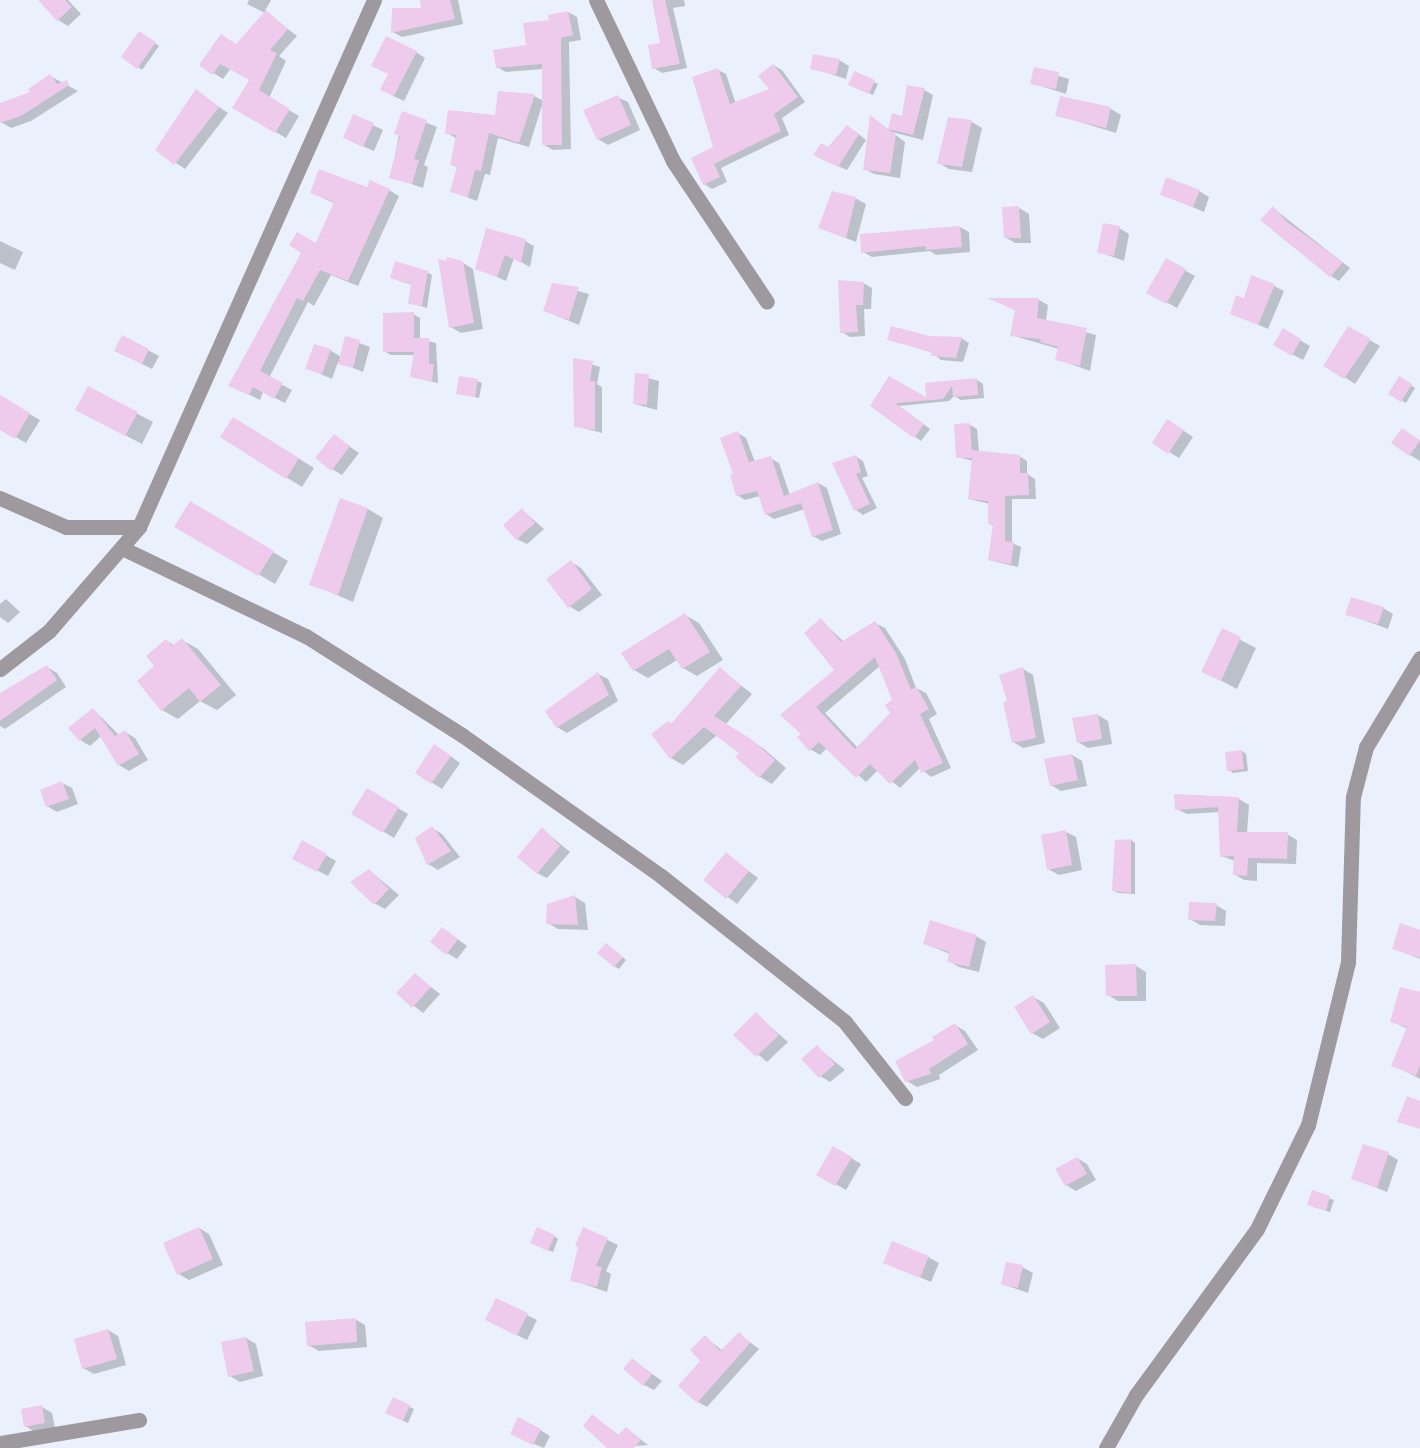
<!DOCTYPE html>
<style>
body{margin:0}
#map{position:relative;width:1420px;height:1448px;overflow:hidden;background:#ebf1fc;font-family:Quicksand,sans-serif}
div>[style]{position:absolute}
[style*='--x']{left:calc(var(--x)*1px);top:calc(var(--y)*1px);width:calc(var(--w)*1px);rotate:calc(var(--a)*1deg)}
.shadow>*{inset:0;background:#0003}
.building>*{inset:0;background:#eecaed}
.minor>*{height:15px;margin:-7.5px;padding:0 7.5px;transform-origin:7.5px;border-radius:7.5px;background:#9d999e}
.tertiary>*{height:15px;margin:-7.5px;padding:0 7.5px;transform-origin:7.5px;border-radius:7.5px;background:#9d999e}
span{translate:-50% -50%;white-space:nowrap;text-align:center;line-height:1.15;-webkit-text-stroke:5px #fff;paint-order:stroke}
</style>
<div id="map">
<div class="shadow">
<div style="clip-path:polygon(47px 0,68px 0,81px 14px,68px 26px,58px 20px)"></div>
<div style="clip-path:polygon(249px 0,271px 0,265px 11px,297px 36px,279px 56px,286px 61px,269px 98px,299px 116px,286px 138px,234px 108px,251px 80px,231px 68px,223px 79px,201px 65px,237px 45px,265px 13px,247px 4px)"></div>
<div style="clip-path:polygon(423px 0,458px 0,463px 24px,402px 37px,393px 32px,423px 10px)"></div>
<div style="clip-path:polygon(654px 0,684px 0,685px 6px,673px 8px,687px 68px,662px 73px,654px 68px,662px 44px)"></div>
<div style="clip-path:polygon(568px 12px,577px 17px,581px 40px,569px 42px,571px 149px,553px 150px,544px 145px,543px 102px,529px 147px,498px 138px,490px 175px,485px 174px,477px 201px,451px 191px,458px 168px,451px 164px,457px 139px,447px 133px,497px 117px,534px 96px,544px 101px,544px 69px,506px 72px,497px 67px,528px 46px,550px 22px)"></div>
<div style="clip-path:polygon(144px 35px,159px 46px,142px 70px,138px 67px)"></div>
<div style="clip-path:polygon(416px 52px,425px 58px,404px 101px,391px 95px,389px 74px)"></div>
<div style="clip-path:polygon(839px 60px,849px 66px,846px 79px,812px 68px)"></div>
<div style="clip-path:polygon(773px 65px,782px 70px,805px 102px,782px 118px,789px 135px,721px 168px,727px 182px,712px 189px,704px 184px,715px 148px,718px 70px,726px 74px,736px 104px,772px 90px)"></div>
<div style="clip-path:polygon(1035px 69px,1069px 79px,1066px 94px,1032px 83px)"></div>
<div style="clip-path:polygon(50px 76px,78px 91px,31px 121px,11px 128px,1px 122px,0 104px,32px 93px)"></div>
<div style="clip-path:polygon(874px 82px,878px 84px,873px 95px,855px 87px)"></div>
<div style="clip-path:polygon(924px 90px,933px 95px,923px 140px,892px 132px,905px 142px,900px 178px,874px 174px,865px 169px,871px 118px,889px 130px,893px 115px,903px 118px)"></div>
<div style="clip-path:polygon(196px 91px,228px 113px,185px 169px,157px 150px)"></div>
<div style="clip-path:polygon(617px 97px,628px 102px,640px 130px,608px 145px,598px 139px)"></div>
<div style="clip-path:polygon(1111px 109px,1121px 115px,1116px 133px,1057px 115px)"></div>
<div style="clip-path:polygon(403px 113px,437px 127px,424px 165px,428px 167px,423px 188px,391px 177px)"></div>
<div style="clip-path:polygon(354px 116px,383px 130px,374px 151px,355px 143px)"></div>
<div style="clip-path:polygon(972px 122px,982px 128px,972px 172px,949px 169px,939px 163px,941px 147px,945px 148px)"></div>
<div style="clip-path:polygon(855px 131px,866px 140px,847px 170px,822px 159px,829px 149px)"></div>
<div style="clip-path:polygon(389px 190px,399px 196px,358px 286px,331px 275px,314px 306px,308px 302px,269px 378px,292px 390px,285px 403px,263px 392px,260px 400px,230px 385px,315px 245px,336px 204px,312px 193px)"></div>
<div style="clip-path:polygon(1199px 191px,1209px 197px,1204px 212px,1162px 194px)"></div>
<div style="clip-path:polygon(855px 198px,866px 204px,856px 242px,820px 228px)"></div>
<div style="clip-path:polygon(1019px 208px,1029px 214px,1031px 243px,1015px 243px,1005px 237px)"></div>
<div style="clip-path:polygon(1273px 208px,1350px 268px,1339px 281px,1331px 276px)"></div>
<div style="clip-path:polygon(960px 227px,969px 232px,970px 252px,936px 255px,930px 251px,872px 257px,863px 252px)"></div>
<div style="clip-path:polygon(1119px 228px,1129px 234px,1124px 261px,1099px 252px)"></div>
<div style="clip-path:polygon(0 241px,23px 252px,15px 270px,0 263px)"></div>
<div style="clip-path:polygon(525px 241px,534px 246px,530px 267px,514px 258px,506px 281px,477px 268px)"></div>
<div style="clip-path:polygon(1166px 260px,1195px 276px,1177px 308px,1148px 292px)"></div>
<div style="clip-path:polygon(463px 263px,473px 269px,483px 329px,461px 333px,451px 327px)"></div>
<div style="clip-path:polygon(427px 272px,432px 275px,427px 308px,410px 303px,412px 285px,391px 278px)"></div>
<div style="clip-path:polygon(863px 283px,872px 288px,871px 309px,864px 309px,865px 336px,850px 337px,842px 332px)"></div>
<div style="clip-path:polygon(553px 284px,589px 294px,579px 325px,545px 311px)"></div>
<div style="clip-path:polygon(1274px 286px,1284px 291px,1268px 329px,1232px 313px,1245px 300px)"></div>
<div style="clip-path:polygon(993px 300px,1039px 300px,1048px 305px,1046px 321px,1096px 335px,1090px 371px,1057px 359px,1059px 349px,1011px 335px,1017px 311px)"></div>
<div style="clip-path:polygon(413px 314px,420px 318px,420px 339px,436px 343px,438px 383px,412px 377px,415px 355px,391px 355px,384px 351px)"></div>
<div style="clip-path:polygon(1349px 328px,1380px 346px,1355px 384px,1326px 365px)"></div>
<div style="clip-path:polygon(1283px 330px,1310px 346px,1303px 360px,1275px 345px)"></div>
<div style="clip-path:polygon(123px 337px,159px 356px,152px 369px,126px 356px)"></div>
<div style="clip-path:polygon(346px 338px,370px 347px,363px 372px,338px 362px,332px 379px,307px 368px,330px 350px,341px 357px)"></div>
<div style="clip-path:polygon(961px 338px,969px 343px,963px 362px,941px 360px,933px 353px,889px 339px)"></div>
<div style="clip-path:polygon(575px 359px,600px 367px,597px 384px,602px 387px,602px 433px,575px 426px)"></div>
<div style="clip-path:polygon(636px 375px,659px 381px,657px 410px,635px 404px)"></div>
<div style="clip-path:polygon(1399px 378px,1415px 388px,1406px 403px,1390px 394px)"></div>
<div style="clip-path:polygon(977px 380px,983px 384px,984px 398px,961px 400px,954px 396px,949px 401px,899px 406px,930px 429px,921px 441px,872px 406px,927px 399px,926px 384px)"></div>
<div style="clip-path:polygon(477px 381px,482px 383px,479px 398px,458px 393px)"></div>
<div style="clip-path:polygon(88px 388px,153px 422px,142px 444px,92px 418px)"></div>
<div style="clip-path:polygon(0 397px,40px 420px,26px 443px,0 428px)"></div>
<div style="clip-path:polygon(970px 425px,977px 429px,979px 452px,1019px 456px,1027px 461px,1027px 474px,1035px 479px,1036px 499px,1012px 499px,1012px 543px,1021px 547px,1018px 567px,989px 560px,994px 526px,990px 524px,990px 504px,969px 499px,973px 461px,958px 457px)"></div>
<div style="clip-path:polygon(1178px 427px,1193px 437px,1179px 458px,1169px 452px)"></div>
<div style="clip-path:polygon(249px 428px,314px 468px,302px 487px,222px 437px)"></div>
<div style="clip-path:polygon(738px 433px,746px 438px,755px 462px,770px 458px,779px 463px,790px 495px,818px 483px,827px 488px,841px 534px,822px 541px,813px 536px,805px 509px,774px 519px,766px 514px,760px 496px,745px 500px,737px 495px)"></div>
<div style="clip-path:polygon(1412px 435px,1420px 441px,1420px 461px,1410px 455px)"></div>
<div style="clip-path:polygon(334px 436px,359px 453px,342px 475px,332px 469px)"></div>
<div style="clip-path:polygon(855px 456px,863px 461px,868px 476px,862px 478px,877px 508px,863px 515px,856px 510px)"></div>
<div style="clip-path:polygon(190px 503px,288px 561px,275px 584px,177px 526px)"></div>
<div style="clip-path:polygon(368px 509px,383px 518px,353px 602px,311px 584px)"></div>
<div style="clip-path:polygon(522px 510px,544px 529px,527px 544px,517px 539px)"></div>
<div style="clip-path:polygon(571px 562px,581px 568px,602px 595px,579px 612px,569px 606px)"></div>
<div style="clip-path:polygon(6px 599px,20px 612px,8px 623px,0 617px,0 604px)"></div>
<div style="clip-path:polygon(1383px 608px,1393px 614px,1388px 629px,1347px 614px)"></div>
<div style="clip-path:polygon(685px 615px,699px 623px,723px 660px,697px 676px,683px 668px,677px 660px,648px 678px,634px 670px)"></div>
<div style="clip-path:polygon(evenodd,821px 620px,844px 642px,875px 623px,885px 628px,905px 659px,916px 688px,926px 693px,937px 714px,929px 719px,951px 768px,931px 777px,920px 768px,900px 788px,878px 770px,866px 782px,827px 748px,820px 755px,810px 749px,803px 734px,783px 715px,836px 670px,821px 620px,880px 666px,894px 701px,891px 714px,858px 748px,825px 713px,880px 666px)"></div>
<div style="clip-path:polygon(1222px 630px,1256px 648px,1237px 689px,1203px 671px)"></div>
<div style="clip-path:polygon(182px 640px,198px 649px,236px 695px,217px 710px,200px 701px,178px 719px,162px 710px,156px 666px,167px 641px,175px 646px)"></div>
<div style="clip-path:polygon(47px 667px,57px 673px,66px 687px,5px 729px,0 726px,0 695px)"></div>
<div style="clip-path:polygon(720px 669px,752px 694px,726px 724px,764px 749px,786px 768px,772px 784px,760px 777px,742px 752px,717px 735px,683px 765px,671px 758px,668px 722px,672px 724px)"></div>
<div style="clip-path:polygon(1023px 669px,1033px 675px,1045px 743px,1023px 748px,1013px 742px,1009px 702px)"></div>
<div style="clip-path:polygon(598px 674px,608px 679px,618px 701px,567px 733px,557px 727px)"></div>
<div style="clip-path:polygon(93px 709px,119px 735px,125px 732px,135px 738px,148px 760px,129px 771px,119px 765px,101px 736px,90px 746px,80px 740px)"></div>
<div style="clip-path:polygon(1098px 715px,1108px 721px,1112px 744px,1088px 748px,1078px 742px)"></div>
<div style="clip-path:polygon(1242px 751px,1246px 754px,1248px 771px,1233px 773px,1229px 770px)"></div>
<div style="clip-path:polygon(445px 752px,460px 763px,442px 789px,417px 773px)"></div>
<div style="clip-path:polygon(1072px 755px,1082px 761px,1087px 786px,1061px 791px,1051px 785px)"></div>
<div style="clip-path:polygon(62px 783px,72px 788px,78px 804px,57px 812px,47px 806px)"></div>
<div style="clip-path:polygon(367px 790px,408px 814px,394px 838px,353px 813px)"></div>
<div style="clip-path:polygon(1176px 795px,1239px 799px,1249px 805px,1247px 833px,1287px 834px,1297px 840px,1296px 864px,1257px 863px,1257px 881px,1244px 880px,1234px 874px,1235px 861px,1221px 856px,1220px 812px,1187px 814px,1177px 809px)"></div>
<div style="clip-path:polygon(432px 828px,442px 834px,460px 857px,438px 870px,428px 864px)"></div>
<div style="clip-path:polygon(542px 829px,570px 852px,547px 878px,537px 873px)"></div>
<div style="clip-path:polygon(1066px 832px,1076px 837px,1082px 870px,1059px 875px,1048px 869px)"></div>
<div style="clip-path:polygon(1131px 840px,1135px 843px,1135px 894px,1118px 893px,1113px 890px)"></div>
<div style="clip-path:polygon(303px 842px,336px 861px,328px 876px,294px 858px)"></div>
<div style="clip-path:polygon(726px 854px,758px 878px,737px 904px,705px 880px)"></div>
<div style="clip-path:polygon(369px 870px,399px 895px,385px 909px,374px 903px)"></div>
<div style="clip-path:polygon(575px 897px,585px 903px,588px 930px,558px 929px,548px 923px)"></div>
<div style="clip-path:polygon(1216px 905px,1226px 911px,1225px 926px,1200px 925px,1190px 919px)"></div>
<div style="clip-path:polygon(1420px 931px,1420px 959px,1393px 948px)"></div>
<div style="clip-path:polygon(452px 935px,467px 946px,457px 959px,447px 953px)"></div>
<div style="clip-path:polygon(976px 936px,986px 942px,979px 972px,959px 967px,949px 961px,950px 954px,925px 944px)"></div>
<div style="clip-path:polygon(607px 944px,626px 960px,619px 969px,614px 966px)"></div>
<div style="clip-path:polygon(1136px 966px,1146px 972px,1146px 1001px,1118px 1001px,1108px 995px)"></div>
<div style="clip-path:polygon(415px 975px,440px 994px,423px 1013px,398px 993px)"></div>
<div style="clip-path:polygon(1420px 994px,1420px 1079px,1393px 1065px,1408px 1029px,1391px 1021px)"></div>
<div style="clip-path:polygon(1033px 997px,1044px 1003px,1060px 1028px,1043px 1039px,1032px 1033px,1016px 1008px)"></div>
<div style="clip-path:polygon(756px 1014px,788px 1042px,767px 1062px,735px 1035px)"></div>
<div style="clip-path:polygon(955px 1025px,965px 1031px,978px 1050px,939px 1075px,940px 1079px,917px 1087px,907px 1081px)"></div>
<div style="clip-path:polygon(817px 1047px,845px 1070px,830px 1082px,820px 1076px)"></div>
<div style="clip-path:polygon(834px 1148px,861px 1164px,846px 1190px,818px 1174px)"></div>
<div style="clip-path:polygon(1388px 1154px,1398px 1160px,1387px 1192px,1353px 1178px)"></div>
<div style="clip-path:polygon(1077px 1158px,1087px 1164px,1096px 1180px,1076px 1191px,1066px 1185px,1057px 1170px)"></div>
<div style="clip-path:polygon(1313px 1192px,1334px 1200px,1330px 1212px,1314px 1207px)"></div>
<div style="clip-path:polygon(199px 1228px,209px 1234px,223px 1265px,189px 1280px,179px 1274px,165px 1243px)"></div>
<div style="clip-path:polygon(584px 1229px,618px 1245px,606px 1271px,611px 1274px,607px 1292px,572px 1280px)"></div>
<div style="clip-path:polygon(554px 1236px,558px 1239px,553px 1252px,536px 1245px)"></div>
<div style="clip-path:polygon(928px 1257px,939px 1263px,931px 1282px,885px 1262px)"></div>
<div style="clip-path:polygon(1022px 1267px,1033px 1273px,1028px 1293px,1002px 1284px)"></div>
<div style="clip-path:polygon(527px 1315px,537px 1320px,527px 1340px,497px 1325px)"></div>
<div style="clip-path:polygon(355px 1319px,365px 1325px,367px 1347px,319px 1351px,308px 1345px)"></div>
<div style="clip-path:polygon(108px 1330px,118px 1336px,126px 1365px,94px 1374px,83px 1368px)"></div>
<div style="clip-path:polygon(739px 1334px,759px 1349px,707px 1407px,698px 1402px,705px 1337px,723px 1351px)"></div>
<div style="clip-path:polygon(246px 1338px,256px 1344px,263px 1376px,240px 1382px,230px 1376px)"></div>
<div style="clip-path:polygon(633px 1360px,662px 1381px,654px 1390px,644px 1385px)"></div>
<div style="clip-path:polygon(393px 1399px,414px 1409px,408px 1423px,391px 1415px)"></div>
<div style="clip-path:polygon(42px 1407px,52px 1413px,55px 1428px,35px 1432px,25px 1426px)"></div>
<div style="clip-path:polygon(593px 1416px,620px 1436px,626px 1428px,648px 1445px,610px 1448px)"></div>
<div style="clip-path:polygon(540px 1430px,550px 1436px,544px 1448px,522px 1439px)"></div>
</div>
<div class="building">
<div style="clip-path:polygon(38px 0,65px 0,72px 7px,57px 21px)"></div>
<div style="clip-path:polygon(420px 0,450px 0,455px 19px,391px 33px,392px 8px,421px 8px)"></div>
<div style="clip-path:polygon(652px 0,665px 0,680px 64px,652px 69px,648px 45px,660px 43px)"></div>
<div style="clip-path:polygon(266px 10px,288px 29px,270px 50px,277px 53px,259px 90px,290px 109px,275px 133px,232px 108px,249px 80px,220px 64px,212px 75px,199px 65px,221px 34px,236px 44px)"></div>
<div style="clip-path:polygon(568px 11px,573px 35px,561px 38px,562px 145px,542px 145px,542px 64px,496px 68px,493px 50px,526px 45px,523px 23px,549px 20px,548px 15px)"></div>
<div style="clip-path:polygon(139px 31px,156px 42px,137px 69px,121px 57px)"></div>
<div style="clip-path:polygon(386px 36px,417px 51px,394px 96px,380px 90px,388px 74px,371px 66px)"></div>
<div style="clip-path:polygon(813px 54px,840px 59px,836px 75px,810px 69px)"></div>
<div style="clip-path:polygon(773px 64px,798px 97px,774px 114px,781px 131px,714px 164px,720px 177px,703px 185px,691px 158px,713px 147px,692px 77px,718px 68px,730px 104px,769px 89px,758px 76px)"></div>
<div style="clip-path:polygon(1034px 67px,1059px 72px,1056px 89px,1030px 84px)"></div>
<div style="clip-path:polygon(854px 71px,875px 80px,869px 94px,848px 85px)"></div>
<div style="clip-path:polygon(50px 74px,57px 84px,67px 80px,69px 85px,21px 116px,0 123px,0 103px,30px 92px,28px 89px)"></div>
<div style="clip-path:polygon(907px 85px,925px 88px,913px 135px,888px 129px,896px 135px,890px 173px,863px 170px,870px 115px,888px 129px,892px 113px,902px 116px)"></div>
<div style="clip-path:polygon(196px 89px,219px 107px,174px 165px,155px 150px)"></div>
<div style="clip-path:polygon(498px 91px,535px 94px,519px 143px,489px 133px,481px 171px,475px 170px,468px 197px,450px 192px,457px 166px,450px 165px,456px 135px,445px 134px,448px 110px,495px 115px)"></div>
<div style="clip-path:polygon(618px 95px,631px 125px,597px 140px,583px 110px)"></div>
<div style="clip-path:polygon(1060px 96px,1111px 107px,1106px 128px,1055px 116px)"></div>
<div style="clip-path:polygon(402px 111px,427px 120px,414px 159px,419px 160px,412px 184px,389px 178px,400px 136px,394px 134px)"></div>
<div style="clip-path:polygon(353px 114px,374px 123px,363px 147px,343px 138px)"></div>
<div style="clip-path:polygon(948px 117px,972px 120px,962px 167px,937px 164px)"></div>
<div style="clip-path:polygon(847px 125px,859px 134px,838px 167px,813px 155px,821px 143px,828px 147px)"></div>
<div style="clip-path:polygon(319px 169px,367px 187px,370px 180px,390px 189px,348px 281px,320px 270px,303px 301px,297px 298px,260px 371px,283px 383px,274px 399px,253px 387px,249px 395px,228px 386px,301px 253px,289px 245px,297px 232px,316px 243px,334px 202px,310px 193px)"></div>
<div style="clip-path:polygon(1166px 177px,1200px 190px,1193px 207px,1160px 195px)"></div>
<div style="clip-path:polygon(832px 191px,856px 197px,846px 238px,818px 228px)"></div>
<div style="clip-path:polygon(1019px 206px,1021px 238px,1004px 238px,1002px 207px)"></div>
<div style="clip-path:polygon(1273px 206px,1287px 222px,1343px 262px,1330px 277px,1260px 220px)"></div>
<div style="clip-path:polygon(1103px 223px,1120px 226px,1114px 256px,1097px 253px)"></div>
<div style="clip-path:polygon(960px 226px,962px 247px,926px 250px,926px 246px,861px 253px,860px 234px)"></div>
<div style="clip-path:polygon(486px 228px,526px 239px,521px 263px,505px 255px,497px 277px,475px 269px)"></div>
<div style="clip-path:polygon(447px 257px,463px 261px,474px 323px,449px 328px,438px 259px,446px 261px)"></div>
<div style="clip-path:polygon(1166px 258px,1186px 269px,1166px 304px,1146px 293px)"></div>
<div style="clip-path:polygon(395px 261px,428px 271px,422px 306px,408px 304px,411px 284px,390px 278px)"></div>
<div style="clip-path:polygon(1251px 275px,1275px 284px,1258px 325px,1230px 314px,1236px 295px,1244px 298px)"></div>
<div style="clip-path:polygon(838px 280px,864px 282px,863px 305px,856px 305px,858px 332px,840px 333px)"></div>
<div style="clip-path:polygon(552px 283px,579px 287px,569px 320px,543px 311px)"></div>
<div style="clip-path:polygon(987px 298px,1039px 298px,1037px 318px,1087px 328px,1080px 366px,1055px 360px,1058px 347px,1040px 342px,1041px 339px,1010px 336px,1015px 310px)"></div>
<div style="clip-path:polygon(414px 312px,414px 338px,429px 338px,429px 364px,434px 364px,432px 381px,410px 377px,414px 352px,383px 352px,383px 313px)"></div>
<div style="clip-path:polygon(891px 326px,930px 336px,962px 337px,956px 358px,931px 356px,932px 352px,887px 340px)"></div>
<div style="clip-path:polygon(1348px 326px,1371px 339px,1344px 379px,1323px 366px)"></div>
<div style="clip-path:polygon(1283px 328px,1301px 339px,1292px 356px,1273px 345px)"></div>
<div style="clip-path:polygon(122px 335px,149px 349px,142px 364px,114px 351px)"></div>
<div style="clip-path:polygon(345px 336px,360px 340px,353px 368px,338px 364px)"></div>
<div style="clip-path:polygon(314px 344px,331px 349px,322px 374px,305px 369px)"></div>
<div style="clip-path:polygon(573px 358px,593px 361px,590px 381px,595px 381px,595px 430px,574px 427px)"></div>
<div style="clip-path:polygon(635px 373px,649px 374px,647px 405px,633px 404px)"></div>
<div style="clip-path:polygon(459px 376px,478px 379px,475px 397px,456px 394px)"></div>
<div style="clip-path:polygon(889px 376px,926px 397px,925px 383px,977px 378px,978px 395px,953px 397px,952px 386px,943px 399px,895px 403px,924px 424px,914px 438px,870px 406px)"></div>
<div style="clip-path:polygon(1399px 376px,1412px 384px,1401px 402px,1388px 394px)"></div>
<div style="clip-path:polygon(88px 386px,138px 412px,125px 436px,75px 410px)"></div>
<div style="clip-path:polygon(0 395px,30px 413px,15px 439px,0 430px)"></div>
<div style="clip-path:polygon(233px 417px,299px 458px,286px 479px,220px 437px)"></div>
<div style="clip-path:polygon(1167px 419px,1184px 430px,1168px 454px,1152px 443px)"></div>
<div style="clip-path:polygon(970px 423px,972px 454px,972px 450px,1020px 455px,1020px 473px,1028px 473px,1029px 495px,1005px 496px,1005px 541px,1014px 542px,1011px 564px,988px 560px,993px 524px,988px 524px,988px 501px,968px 499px,972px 458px,956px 458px,954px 424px)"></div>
<div style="clip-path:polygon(1402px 428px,1420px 441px,1409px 456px,1391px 443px)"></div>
<div style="clip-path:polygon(738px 431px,749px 462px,771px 456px,784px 496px,818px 482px,833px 530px,812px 537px,801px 503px,765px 515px,757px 491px,736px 496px,730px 475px,733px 474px,720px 438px)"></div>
<div style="clip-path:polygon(334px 434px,350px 446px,331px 471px,315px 458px)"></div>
<div style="clip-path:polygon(856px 455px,861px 472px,856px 474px,870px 504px,854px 511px,832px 463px)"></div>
<div style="clip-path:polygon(340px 498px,368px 508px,338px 595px,309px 585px)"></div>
<div style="clip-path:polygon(190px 501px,274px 551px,258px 576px,174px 527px)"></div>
<div style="clip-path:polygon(522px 508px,535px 523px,516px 540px,503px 525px)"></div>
<div style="clip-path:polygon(571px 560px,592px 589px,568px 608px,546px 579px)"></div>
<div style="clip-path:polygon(1351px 597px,1384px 607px,1378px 624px,1345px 615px)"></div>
<div style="clip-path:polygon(685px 613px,710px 652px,682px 669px,669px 649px,633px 671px,621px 653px)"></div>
<div style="clip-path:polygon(evenodd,821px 618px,841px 642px,875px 621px,896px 653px,911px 690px,916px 686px,929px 709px,920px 714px,943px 763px,921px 773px,915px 760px,890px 784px,870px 764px,856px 778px,819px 742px,809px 751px,797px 737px,801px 734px,780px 715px,834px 670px,804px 633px,821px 618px,875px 657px,892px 700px,885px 705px,890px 713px,855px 749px,816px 707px,875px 657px)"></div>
<div style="clip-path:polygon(1222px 628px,1241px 637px,1221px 681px,1201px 672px)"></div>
<div style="clip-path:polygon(182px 638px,221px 685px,200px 702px,189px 688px,161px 711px,137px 681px,154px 666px,146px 656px,166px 639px,172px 646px)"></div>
<div style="clip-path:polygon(47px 665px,57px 680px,0 721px,0 693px)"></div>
<div style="clip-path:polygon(720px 667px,741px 686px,714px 716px,751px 739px,775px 760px,759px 778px,735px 757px,739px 753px,704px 727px,670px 759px,651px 734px,668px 721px,671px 724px)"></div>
<div style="clip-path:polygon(1023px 667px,1036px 738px,1012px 743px,1003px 702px,1007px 701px,999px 675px)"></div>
<div style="clip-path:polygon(598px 672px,609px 695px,556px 728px,545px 711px)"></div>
<div style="clip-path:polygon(93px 708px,115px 736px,125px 730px,139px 754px,118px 766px,95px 728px,79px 741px,68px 728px)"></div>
<div style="clip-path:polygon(1098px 714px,1102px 739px,1077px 743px,1072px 718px)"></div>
<div style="clip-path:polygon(434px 744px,451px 756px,431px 784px,415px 773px)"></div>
<div style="clip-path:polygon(1242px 750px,1244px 769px,1227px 771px,1225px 752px)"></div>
<div style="clip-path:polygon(1072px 754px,1078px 780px,1050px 786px,1044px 759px)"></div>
<div style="clip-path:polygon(62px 781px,69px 799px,46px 807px,40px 790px)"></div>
<div style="clip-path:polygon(367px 788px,399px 807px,383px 833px,351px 814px)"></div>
<div style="clip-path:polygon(1174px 794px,1239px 797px,1237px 832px,1288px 832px,1287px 859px,1248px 858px,1247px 876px,1233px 875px,1234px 856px,1220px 857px,1218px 807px,1175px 810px)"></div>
<div style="clip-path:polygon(432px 826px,451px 851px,427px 865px,415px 838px)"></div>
<div style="clip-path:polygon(542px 827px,560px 846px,537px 874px,517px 857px)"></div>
<div style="clip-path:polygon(1066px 830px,1072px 865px,1047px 870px,1041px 835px)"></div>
<div style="clip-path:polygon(1131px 839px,1131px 893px,1112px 891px,1115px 840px)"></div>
<div style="clip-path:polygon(302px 840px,327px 854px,317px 872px,292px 859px)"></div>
<div style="clip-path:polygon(726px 852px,749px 871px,726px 899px,703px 880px)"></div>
<div style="clip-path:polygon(369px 869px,389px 889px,374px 905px,350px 882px)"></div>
<div style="clip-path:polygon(575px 895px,578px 925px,546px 924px,547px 904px)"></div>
<div style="clip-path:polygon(1189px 902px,1217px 903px,1215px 921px,1188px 920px)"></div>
<div style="clip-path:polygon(930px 920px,977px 935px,969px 967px,947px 962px,949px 952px,923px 944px)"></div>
<div style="clip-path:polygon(1400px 923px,1420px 930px,1420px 958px,1392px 949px)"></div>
<div style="clip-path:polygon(442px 927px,458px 939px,446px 955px,430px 942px)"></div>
<div style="clip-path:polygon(606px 943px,623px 957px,614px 967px,597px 953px)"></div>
<div style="clip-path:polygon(1136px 964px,1137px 996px,1106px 996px,1105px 965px)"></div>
<div style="clip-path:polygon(415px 973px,431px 987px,412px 1008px,396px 993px)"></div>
<div style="clip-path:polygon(1400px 987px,1420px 992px,1420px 1065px,1416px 1076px,1391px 1066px,1407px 1027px,1390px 1022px)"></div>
<div style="clip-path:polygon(1033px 995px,1050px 1022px,1031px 1034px,1014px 1007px)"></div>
<div style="clip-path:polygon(756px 1012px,779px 1035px,756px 1057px,733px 1035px)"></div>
<div style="clip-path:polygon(955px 1023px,968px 1044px,929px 1069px,931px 1074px,905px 1082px,895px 1061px,934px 1040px,932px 1037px)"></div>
<div style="clip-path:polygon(817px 1045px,835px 1064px,819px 1078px,801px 1059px)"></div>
<div style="clip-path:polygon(1407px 1096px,1420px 1101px,1420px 1129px,1397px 1122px)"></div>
<div style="clip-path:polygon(1363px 1144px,1389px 1152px,1377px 1188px,1351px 1179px)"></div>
<div style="clip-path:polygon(833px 1146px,852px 1157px,835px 1186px,816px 1175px)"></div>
<div style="clip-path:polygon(1077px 1157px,1087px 1174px,1065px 1186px,1055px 1169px)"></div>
<div style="clip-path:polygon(1312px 1190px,1330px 1196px,1326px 1211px,1307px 1205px)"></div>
<div style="clip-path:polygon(199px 1227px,213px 1259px,177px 1275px,163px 1243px)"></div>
<div style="clip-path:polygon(537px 1227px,555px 1235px,548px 1251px,530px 1243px)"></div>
<div style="clip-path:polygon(583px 1227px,608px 1238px,596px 1266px,602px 1267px,597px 1287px,570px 1281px,578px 1247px,575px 1246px)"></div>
<div style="clip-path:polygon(892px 1241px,929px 1256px,920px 1278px,883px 1263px)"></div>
<div style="clip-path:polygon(1006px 1262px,1023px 1265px,1018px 1288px,1001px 1284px)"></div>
<div style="clip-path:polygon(496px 1298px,528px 1313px,517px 1336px,485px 1320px)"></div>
<div style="clip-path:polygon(356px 1318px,357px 1342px,307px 1346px,305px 1322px)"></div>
<div style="clip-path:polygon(108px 1329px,117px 1359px,82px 1369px,74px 1339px)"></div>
<div style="clip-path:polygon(739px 1332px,750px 1343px,697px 1403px,678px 1386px,700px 1361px,690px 1350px,705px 1335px,720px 1351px)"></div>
<div style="clip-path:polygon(246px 1337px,254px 1371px,228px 1377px,221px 1342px)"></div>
<div style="clip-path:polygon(632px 1358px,652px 1374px,643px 1386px,623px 1369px)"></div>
<div style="clip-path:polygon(393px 1397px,410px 1405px,403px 1421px,385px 1413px)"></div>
<div style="clip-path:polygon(42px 1405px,45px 1423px,24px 1427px,21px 1409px)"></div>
<div style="clip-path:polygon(592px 1414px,618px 1435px,626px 1427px,641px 1440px,634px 1448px,607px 1448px,583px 1426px)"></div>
<div style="clip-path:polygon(518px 1417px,541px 1429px,533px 1445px,510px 1434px)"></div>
</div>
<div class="minor">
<div style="--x:596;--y:0;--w:178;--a:64.4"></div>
<div style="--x:673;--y:161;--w:169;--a:56.3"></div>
<div style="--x:0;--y:498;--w:72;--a:23.7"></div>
<div style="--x:66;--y:527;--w:73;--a:0"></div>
<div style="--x:122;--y:548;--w:204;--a:25.6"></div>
<div style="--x:306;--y:636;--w:185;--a:32.4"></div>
<div style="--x:462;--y:735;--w:244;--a:35.3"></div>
<div style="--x:661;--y:876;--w:235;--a:38.4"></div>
<div style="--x:845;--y:1022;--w:97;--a:51.7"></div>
<div style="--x:0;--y:669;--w:62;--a:-37.8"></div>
<div style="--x:49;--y:631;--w:138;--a:-49.1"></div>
<div style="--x:139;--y:527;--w:577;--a:-65.97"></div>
<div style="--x:0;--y:1443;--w:141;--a:-9.4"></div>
</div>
<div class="tertiary">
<div style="--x:1106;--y:1448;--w:61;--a:-60.5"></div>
<div style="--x:1136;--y:1395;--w:205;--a:-53.9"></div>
<div style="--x:1257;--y:1229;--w:116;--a:-63.9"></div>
<div style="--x:1308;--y:1125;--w:168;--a:-76.2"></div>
<div style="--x:1348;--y:962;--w:165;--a:-88.3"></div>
<div style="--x:1353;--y:797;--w:52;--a:-75.4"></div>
<div style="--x:1366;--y:747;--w:104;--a:-58.8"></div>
</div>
</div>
